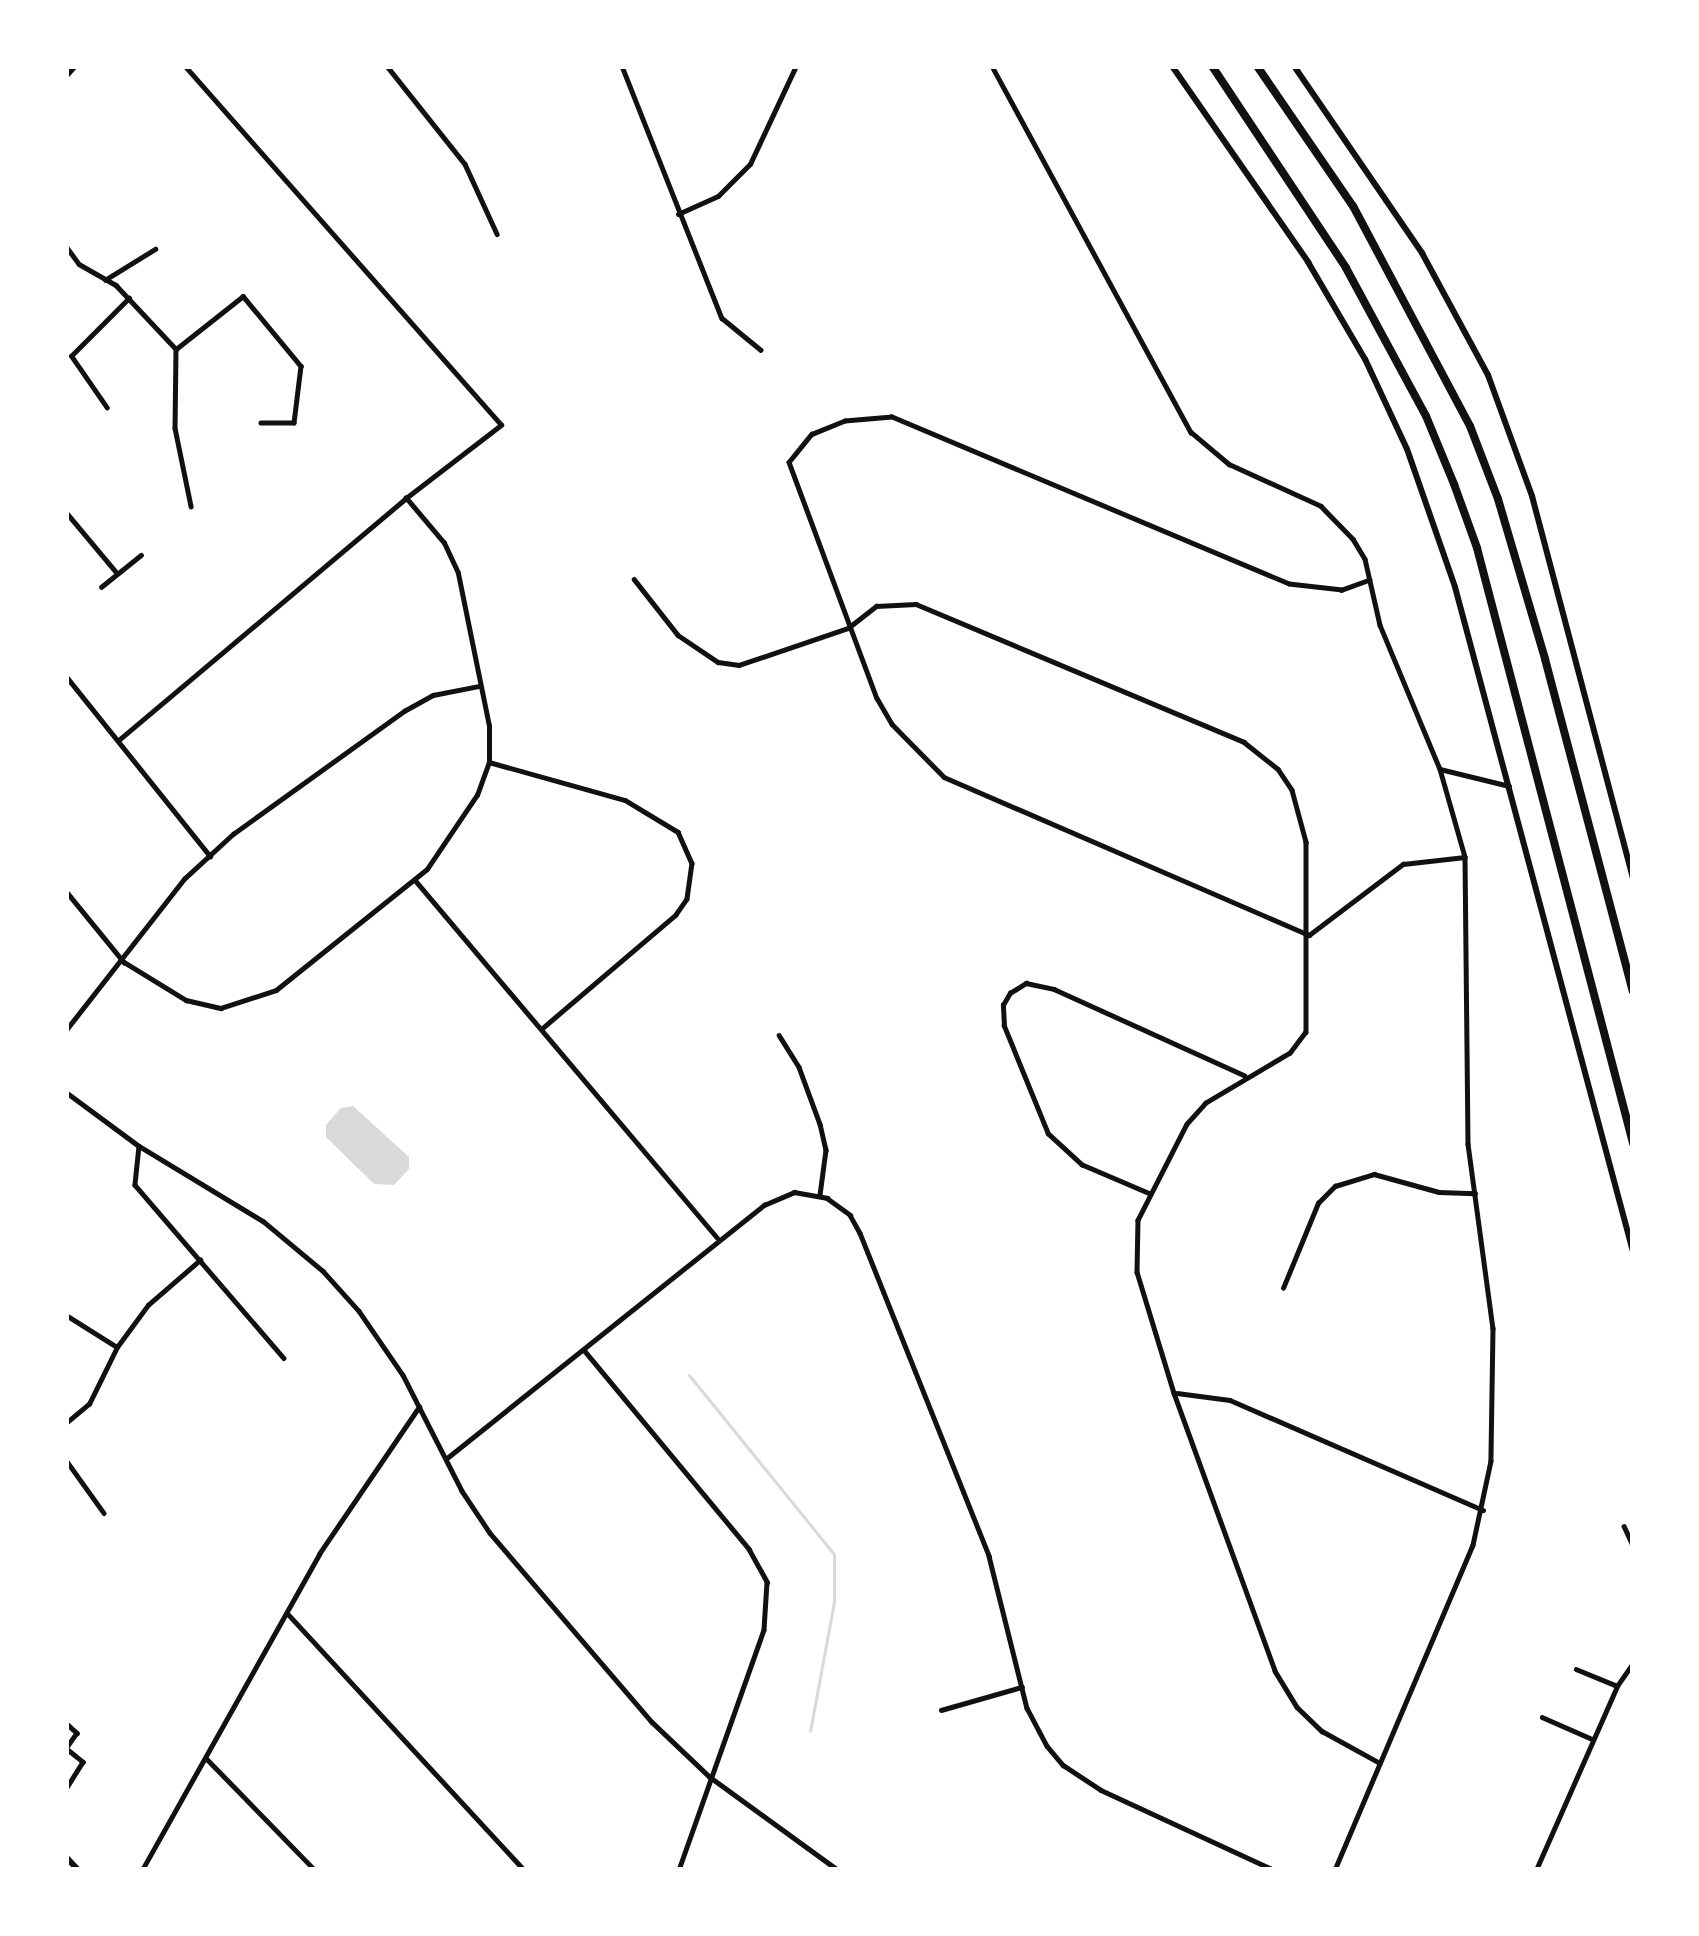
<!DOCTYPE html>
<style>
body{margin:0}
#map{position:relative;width:1699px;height:1936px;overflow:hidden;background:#fff;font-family:Helvetica,sans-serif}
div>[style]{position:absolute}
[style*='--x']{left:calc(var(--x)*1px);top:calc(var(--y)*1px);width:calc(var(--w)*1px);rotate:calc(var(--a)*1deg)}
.water>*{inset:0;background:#d9d9d9}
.stream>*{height:3px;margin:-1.5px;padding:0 1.5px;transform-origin:1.5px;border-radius:1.5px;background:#d9d9d9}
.minor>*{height:4.5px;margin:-2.25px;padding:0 2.25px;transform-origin:2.25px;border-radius:2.25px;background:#111}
.tertiary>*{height:4.5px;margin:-2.25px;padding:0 2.25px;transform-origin:2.25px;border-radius:2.25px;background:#111}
.secondary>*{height:6px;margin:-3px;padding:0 3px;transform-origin:3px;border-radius:3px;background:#111}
.primary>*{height:6px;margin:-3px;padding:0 3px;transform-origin:3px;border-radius:3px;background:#111}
.motorway>*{height:8px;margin:-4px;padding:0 4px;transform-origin:4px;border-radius:4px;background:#111}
span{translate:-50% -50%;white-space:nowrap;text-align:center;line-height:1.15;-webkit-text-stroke:12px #fff;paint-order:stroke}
.frame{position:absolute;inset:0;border:69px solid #fff;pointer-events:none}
</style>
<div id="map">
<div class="water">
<div style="clip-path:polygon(353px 1106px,409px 1157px,409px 1169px,394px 1185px,374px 1184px,326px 1137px,326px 1125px,341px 1108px)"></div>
</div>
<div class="stream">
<div style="--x:689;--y:1375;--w:230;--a:51"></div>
<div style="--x:834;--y:1554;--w:48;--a:90"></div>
<div style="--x:834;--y:1602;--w:131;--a:100.5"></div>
</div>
<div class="minor">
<div style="--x:387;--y:66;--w:125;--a:51.5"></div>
<div style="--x:465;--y:164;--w:77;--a:65.4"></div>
<div style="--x:622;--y:66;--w:271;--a:68.4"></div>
<div style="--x:722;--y:318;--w:50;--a:39.4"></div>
<div style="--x:678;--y:214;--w:44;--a:-24.2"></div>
<div style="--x:718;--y:196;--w:45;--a:-45"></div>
<div style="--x:750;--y:164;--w:108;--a:-64.9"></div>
<div style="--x:66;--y:246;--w:22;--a:54"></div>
<div style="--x:79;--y:264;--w:43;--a:29.6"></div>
<div style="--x:116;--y:285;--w:88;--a:46.8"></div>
<div style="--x:105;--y:280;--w:59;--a:-31.8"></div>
<div style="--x:176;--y:349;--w:85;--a:-38.3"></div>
<div style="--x:243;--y:296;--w:91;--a:50.4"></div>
<div style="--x:301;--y:366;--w:57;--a:97"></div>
<div style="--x:294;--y:423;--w:33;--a:180"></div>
<div style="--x:176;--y:349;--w:79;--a:90.7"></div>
<div style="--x:175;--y:428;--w:80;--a:78.4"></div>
<div style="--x:107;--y:408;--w:63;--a:-124.7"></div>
<div style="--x:71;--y:356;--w:82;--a:-45"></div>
<div style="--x:66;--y:512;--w:80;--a:50.1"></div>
<div style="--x:634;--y:579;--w:71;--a:51.8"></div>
<div style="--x:678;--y:635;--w:48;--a:34"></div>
<div style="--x:718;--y:662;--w:21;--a:8"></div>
<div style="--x:739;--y:665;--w:115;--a:-18.7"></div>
<div style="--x:848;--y:628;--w:36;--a:-38"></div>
<div style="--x:876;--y:606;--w:40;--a:-2.9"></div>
<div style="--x:916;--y:604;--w:356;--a:22.8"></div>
<div style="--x:1244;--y:742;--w:43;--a:38.5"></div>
<div style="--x:1278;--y:769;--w:25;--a:56"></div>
<div style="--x:1292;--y:790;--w:54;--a:74.9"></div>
<div style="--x:1306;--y:842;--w:190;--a:90"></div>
<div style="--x:1306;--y:1032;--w:26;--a:127"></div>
<div style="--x:1290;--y:1053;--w:98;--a:149.2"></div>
<div style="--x:1206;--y:1103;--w:28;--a:132"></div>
<div style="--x:1187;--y:1124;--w:108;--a:117"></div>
<div style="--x:1138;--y:1220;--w:52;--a:91.1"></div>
<div style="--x:1137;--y:1272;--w:127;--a:73"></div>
<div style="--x:1174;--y:1393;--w:296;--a:70"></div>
<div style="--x:1275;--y:1671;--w:42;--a:58.6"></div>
<div style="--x:1297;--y:1707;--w:35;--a:44"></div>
<div style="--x:1322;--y:1731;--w:66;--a:28.9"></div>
<div style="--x:1370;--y:580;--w:30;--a:160"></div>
<div style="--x:1342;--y:590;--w:53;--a:-173.5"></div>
<div style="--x:1289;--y:584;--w:431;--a:-157.2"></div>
<div style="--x:892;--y:417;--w:47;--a:175.1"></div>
<div style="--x:845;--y:421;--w:35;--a:158"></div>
<div style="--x:812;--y:434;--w:36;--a:129"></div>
<div style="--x:789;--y:462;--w:252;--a:69.6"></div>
<div style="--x:877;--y:698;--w:30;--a:60"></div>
<div style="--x:892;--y:724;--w:74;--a:45.5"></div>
<div style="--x:944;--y:777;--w:398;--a:23.4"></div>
<div style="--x:1309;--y:935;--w:118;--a:-37.1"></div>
<div style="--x:1403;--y:864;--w:62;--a:-6.4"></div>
<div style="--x:101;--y:587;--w:51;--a:-38.7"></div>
<div style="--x:66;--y:676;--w:231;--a:51.3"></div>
<div style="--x:120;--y:739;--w:374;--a:-40.1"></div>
<div style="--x:406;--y:498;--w:120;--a:-37.5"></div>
<div style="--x:501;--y:425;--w:478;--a:-131.4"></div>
<div style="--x:489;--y:762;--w:141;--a:15.6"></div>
<div style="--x:625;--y:800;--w:62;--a:31.1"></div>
<div style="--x:678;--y:832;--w:34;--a:66"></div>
<div style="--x:692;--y:863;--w:36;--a:98"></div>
<div style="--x:687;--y:899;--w:19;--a:125"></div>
<div style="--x:676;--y:915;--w:175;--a:139.6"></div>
<div style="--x:1440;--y:769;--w:71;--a:13.8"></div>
<div style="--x:415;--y:880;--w:468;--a:49.8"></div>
<div style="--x:66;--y:891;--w:92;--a:50.8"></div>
<div style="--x:124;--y:962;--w:73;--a:31.5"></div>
<div style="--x:186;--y:1000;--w:36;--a:13"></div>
<div style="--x:221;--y:1008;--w:58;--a:-18.1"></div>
<div style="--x:276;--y:990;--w:193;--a:-38.7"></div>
<div style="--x:427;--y:869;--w:89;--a:-56"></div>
<div style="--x:477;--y:795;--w:35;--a:-70"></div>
<div style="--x:489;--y:762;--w:36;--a:-90"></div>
<div style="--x:489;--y:726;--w:156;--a:-101.5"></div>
<div style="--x:458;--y:573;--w:33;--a:-115"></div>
<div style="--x:444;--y:543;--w:59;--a:-130.2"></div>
<div style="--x:66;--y:1030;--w:192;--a:-52"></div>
<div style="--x:184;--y:879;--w:67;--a:-42.6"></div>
<div style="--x:233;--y:834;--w:211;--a:-35.7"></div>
<div style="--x:404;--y:711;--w:33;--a:-29"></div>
<div style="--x:433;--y:695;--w:47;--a:-11.1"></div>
<div style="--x:779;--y:1035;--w:38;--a:58"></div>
<div style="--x:799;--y:1067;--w:61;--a:69.8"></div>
<div style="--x:820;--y:1124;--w:27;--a:77"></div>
<div style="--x:826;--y:1150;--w:45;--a:97.6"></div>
<div style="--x:139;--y:1146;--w:39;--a:96"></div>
<div style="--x:135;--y:1185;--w:228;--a:49.3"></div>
<div style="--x:1150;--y:1194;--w:74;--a:-156.9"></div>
<div style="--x:1082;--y:1165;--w:46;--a:-137.6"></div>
<div style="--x:1048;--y:1134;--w:117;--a:-112.2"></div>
<div style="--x:1004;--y:1026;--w:21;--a:-93"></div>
<div style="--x:1003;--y:1005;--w:14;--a:-60"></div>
<div style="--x:1010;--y:993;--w:19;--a:-32"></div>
<div style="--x:1026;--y:983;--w:29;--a:12"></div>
<div style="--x:1054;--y:989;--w:209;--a:24.4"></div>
<div style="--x:1283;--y:1288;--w:92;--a:-67.6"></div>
<div style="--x:1318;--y:1203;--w:24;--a:-45"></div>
<div style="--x:1335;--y:1186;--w:41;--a:-17.1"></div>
<div style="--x:1374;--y:1174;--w:67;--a:15.5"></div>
<div style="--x:1439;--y:1192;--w:36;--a:2"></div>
<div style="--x:66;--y:1315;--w:60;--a:32.1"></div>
<div style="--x:584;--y:1350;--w:259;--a:50.3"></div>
<div style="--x:749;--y:1549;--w:38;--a:61"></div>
<div style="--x:767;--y:1582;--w:48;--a:93.6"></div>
<div style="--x:764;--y:1630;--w:255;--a:109.5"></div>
<div style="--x:1177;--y:1393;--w:53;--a:7.5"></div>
<div style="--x:1230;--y:1400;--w:276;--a:23.5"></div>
<div style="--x:66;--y:1423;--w:30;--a:-40"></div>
<div style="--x:89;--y:1404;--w:64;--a:-63.8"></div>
<div style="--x:117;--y:1347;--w:52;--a:-53.6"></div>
<div style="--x:148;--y:1305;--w:69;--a:-40.9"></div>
<div style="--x:447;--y:1458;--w:406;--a:-38.6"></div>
<div style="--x:764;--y:1205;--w:33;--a:-23"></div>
<div style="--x:794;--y:1192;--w:34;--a:10"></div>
<div style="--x:827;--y:1198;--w:29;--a:36"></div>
<div style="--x:850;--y:1215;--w:21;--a:61"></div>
<div style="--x:860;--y:1233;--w:348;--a:68.2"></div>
<div style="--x:989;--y:1556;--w:157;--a:76"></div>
<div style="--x:1027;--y:1708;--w:43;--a:62.2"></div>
<div style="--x:1047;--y:1746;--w:25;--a:50"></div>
<div style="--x:1063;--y:1765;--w:45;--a:33.3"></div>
<div style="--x:1101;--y:1790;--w:191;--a:24.8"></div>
<div style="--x:66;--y:1460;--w:65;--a:54.4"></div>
<div style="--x:1624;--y:1526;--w:21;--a:65"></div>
<div style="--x:288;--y:1614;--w:348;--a:47.3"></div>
<div style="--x:1576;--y:1669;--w:42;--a:22.3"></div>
<div style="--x:941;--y:1710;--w:84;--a:-15.9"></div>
<div style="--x:1542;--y:1717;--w:55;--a:23.7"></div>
<div style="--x:66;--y:1723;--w:15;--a:42"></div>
<div style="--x:77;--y:1733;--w:16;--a:125"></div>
<div style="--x:66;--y:1748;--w:22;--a:39"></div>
<div style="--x:83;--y:1762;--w:32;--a:122"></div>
<div style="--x:206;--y:1758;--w:156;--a:45.8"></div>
<div style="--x:142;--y:1870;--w:362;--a:-60.7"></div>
<div style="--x:319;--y:1554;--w:178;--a:-55.8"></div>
<div style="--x:1536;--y:1870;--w:201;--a:-66.2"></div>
<div style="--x:1617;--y:1686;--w:28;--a:-55"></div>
</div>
<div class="tertiary">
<div style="--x:992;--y:66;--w:417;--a:61.5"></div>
<div style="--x:1191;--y:432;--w:50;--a:40.1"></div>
<div style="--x:1229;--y:464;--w:101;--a:24.5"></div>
<div style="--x:1321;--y:506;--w:46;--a:45.9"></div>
<div style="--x:1353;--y:539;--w:23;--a:59"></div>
<div style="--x:1365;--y:559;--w:68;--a:77.2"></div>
<div style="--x:1380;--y:625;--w:156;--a:67.4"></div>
<div style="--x:1440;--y:769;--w:91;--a:74.1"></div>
<div style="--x:1465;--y:857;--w:287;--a:89.4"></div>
<div style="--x:1468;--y:1144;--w:186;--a:82.3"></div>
<div style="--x:1493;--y:1328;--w:133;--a:90.9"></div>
<div style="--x:1491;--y:1461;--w:86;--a:102.1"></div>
<div style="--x:1473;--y:1545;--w:353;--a:113"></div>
<div style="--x:66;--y:1092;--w:91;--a:36.5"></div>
<div style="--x:139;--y:1146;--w:145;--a:31.2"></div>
<div style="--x:263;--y:1221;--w:78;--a:39.8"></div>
<div style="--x:323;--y:1271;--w:54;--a:48"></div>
<div style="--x:359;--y:1311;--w:78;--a:55.5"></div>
<div style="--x:403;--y:1375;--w:130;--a:63"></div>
<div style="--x:462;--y:1491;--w:50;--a:56.3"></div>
<div style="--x:490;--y:1533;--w:249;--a:49.4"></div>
<div style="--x:652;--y:1722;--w:80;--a:43.5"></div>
<div style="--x:710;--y:1777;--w:158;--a:36"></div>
</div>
<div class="secondary">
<div style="--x:1172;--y:66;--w:239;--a:55.2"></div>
<div style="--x:1308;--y:262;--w:113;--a:59.6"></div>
<div style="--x:1365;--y:359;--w:99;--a:65"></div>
<div style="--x:1407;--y:449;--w:146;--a:70.8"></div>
<div style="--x:1455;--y:587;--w:688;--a:75.01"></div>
<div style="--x:1294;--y:66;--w:227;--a:55.6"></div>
<div style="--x:1422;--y:253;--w:139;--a:61.6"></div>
<div style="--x:1488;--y:375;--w:129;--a:70"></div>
<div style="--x:1532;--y:496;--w:396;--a:75.2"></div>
<div style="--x:66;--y:76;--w:13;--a:-48"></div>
</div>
<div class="primary">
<div style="--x:66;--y:1857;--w:18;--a:47"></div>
</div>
<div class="motorway">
<div style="--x:1212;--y:66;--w:242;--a:56.4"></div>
<div style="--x:1346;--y:268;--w:168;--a:61.6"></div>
<div style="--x:1426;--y:416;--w:74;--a:67.6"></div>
<div style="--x:1454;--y:484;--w:68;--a:70.2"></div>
<div style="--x:1477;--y:548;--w:615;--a:75.31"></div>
<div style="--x:1257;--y:66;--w:170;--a:55.6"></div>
<div style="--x:1353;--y:206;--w:249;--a:62"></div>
<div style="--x:1470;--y:426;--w:78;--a:69"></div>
<div style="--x:1498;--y:499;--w:167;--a:73.6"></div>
<div style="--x:1545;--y:659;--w:343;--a:75.2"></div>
</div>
<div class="frame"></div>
</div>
